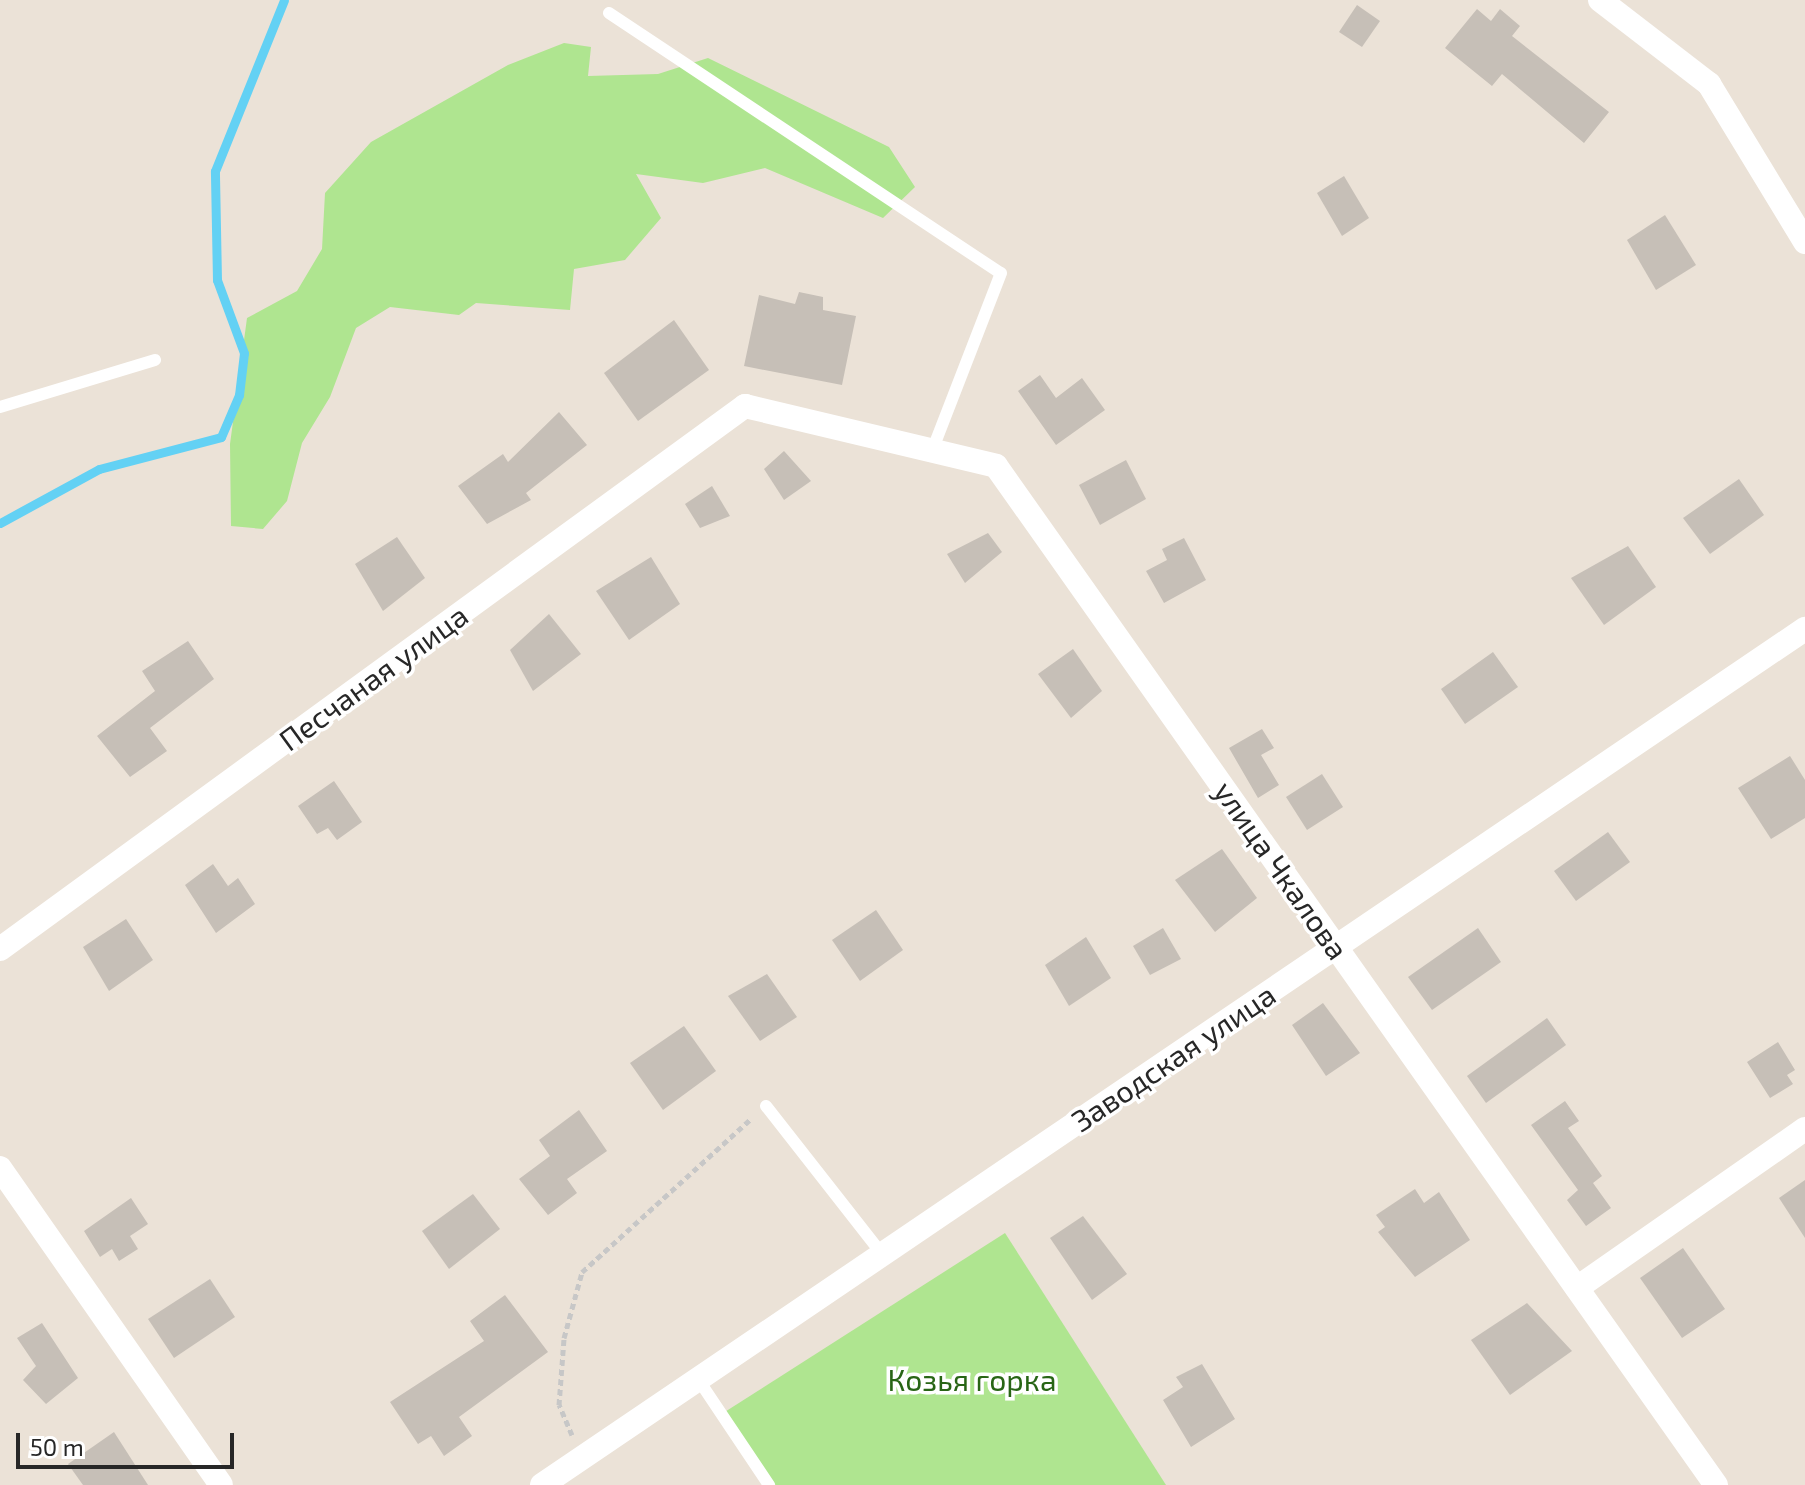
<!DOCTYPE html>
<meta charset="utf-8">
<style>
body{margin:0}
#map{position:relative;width:1805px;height:1485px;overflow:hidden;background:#ebe2d7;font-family:"Exo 2",sans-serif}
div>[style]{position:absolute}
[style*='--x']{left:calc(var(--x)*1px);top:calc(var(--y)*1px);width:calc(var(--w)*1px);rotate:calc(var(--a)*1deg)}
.green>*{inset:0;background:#afe590}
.stream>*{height:9px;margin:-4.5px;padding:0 4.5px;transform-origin:4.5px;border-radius:4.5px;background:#63d1f4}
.building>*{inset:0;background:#c6bfb7}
.path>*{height:5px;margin-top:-2.5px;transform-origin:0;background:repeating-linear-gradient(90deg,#c7c7c7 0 6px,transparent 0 10px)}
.service>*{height:12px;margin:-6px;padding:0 6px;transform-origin:6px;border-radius:6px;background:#fff}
.minor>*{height:24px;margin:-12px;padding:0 12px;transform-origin:12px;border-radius:12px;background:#fff}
span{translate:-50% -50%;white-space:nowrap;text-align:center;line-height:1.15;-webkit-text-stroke:7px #fff;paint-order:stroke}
.street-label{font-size:30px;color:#272727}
.park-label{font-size:30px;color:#286515}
.scale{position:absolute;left:16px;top:1433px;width:218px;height:36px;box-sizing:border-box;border:4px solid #272727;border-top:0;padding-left:10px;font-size:24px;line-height:28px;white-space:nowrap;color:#272727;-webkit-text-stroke:6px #fff;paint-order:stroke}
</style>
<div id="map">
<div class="green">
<div style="clip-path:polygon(564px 43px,591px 47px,588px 76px,658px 74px,708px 58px,889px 147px,915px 187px,883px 218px,765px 168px,703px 183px,636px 174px,661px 218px,625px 260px,574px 269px,570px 310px,476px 303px,459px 315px,390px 307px,356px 328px,330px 397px,302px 443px,287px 501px,263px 529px,231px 526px,230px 444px,247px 318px,297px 291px,322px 249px,325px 193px,371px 142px,508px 65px)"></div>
<div style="clip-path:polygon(1005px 1233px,1166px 1485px,768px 1485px,720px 1415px)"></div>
</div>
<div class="stream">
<div style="--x:0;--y:523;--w:113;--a:-28.6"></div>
<div style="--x:99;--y:469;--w:126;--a:-14.7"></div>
<div style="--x:221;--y:437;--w:46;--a:-66.8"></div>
<div style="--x:239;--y:395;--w:42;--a:-83.2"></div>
<div style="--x:244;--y:353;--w:78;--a:-110.3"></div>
<div style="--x:217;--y:280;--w:109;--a:-91.1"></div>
<div style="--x:215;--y:171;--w:184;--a:-68"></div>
</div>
<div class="building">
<div style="clip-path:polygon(1357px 5px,1380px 21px,1362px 47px,1339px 32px)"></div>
<div style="clip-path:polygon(1477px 9px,1491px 21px,1500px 9px,1520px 26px,1512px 36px,1609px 112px,1584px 143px,1502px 74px,1492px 86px,1445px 48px)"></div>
<div style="clip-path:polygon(1344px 176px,1369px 218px,1342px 236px,1317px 193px)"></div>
<div style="clip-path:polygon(1665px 215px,1696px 265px,1656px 290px,1627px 240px)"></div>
<div style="clip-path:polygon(799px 292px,823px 297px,823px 310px,856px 316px,842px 385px,744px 366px,759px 295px,795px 304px)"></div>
<div style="clip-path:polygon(674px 320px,709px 370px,638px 421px,604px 373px)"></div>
<div style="clip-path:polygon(1040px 375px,1056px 398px,1082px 378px,1105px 410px,1056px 445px,1018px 391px)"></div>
<div style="clip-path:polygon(559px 412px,587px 445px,526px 493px,531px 500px,487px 524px,458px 486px,503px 454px,508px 462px)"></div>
<div style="clip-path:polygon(784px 451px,811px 481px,784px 500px,764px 469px)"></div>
<div style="clip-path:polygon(1126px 460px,1146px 499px,1100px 525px,1079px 485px)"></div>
<div style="clip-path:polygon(1739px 479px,1764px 515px,1710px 554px,1683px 518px)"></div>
<div style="clip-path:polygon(712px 486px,730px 516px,700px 528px,685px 504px)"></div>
<div style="clip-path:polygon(988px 533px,1002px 552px,965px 583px,947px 554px)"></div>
<div style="clip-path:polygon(397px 537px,425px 578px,383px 611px,355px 564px)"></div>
<div style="clip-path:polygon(1184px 538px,1206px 580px,1164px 603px,1146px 571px,1167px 560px,1162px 549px)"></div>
<div style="clip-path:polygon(1628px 546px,1656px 587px,1604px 625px,1571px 578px)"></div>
<div style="clip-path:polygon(651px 557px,680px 604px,629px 640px,596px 591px)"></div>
<div style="clip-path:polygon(549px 614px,581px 654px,533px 691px,510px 650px)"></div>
<div style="clip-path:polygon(188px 641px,214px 679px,150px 728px,167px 751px,130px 777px,97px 736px,155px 691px,142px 671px)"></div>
<div style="clip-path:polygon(1073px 649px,1102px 691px,1071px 718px,1038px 674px)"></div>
<div style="clip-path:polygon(1493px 652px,1518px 687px,1465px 724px,1441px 689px)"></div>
<div style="clip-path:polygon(1262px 729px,1274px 748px,1261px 755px,1279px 785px,1258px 798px,1229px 748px)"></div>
<div style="clip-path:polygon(1790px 756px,1805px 780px,1805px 818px,1771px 839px,1738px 788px)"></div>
<div style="clip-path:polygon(1322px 774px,1343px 807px,1307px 830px,1286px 797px)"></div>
<div style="clip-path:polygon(334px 781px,362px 822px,337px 840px,328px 828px,317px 834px,298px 806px)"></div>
<div style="clip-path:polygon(1608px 832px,1630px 862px,1576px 901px,1554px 871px)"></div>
<div style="clip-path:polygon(1222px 849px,1257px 898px,1215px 932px,1175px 880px)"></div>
<div style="clip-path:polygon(213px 864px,228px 886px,238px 878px,255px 904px,216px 933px,185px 885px)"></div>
<div style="clip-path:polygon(876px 910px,903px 950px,860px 981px,832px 940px)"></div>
<div style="clip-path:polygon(126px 919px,153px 960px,109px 991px,83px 947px)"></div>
<div style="clip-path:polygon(1163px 928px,1181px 959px,1150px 975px,1133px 946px)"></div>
<div style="clip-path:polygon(1478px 928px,1501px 962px,1432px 1010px,1408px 977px)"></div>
<div style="clip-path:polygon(1086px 937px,1111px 978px,1069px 1006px,1045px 965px)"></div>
<div style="clip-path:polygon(767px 974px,797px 1017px,760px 1041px,728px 996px)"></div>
<div style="clip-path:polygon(1323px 1003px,1360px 1053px,1326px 1076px,1292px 1025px)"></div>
<div style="clip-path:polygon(1547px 1018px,1566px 1045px,1486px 1103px,1467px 1076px)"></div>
<div style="clip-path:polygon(684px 1026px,716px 1071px,663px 1110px,630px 1063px)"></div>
<div style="clip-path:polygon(1778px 1042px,1795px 1070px,1787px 1075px,1793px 1084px,1770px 1098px,1747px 1062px)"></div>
<div style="clip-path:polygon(1565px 1101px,1579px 1121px,1568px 1128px,1602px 1176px,1593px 1183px,1611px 1208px,1586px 1226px,1567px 1200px,1578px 1190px,1531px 1125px)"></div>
<div style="clip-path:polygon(579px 1110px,607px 1151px,567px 1179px,577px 1193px,548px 1215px,519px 1179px,550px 1156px,539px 1140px)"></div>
<div style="clip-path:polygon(1805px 1180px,1805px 1238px,1779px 1198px)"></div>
<div style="clip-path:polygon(1415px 1189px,1424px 1203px,1439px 1192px,1470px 1240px,1415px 1277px,1378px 1232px,1385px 1227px,1376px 1215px)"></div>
<div style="clip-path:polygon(473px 1194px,500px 1229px,449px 1269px,422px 1231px)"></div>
<div style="clip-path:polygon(131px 1198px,148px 1224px,130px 1236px,138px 1249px,119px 1261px,112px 1249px,100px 1257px,84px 1231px)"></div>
<div style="clip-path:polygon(1083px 1216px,1127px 1274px,1092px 1300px,1050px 1238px)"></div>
<div style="clip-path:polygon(1683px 1248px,1725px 1309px,1682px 1338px,1640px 1278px)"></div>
<div style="clip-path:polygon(210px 1279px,235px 1317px,174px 1358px,148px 1319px)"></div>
<div style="clip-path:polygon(505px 1295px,548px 1352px,459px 1417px,472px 1436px,444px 1456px,431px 1436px,418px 1444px,390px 1402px,484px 1341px,470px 1321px)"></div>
<div style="clip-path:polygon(1527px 1303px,1572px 1351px,1510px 1395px,1471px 1340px)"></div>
<div style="clip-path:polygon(42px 1323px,78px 1378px,46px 1404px,23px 1380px,36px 1366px,17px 1338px)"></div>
<div style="clip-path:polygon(1202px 1364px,1235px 1419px,1191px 1447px,1163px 1400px,1183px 1387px,1176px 1377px)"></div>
<div style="clip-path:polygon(114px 1432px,148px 1485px,83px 1485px,68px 1464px)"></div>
</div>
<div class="path">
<div style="--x:572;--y:1435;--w:33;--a:-113"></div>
<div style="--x:559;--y:1405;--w:67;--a:-85.7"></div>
<div style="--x:564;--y:1338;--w:68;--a:-74.7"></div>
<div style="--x:582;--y:1272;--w:229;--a:-42.2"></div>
</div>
<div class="service">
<div style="--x:609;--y:13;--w:470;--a:33.6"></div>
<div style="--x:1001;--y:273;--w:191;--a:111.2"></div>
<div style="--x:0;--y:407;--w:162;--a:-16.9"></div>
<div style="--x:766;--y:1106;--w:188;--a:51.9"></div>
<div style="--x:698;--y:1379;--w:128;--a:56.2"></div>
</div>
<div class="minor">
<div style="--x:1600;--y:0;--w:138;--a:37.6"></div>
<div style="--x:1709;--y:84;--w:185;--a:58.7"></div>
<div style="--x:0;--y:949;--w:922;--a:-36.09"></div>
<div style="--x:745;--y:406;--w:258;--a:13.4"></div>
<div style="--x:996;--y:466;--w:1248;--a:54.76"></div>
<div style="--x:0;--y:1168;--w:386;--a:55.1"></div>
<div style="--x:1577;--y:1288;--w:278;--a:-34.9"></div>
<div style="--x:542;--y:1485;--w:1526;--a:-34.13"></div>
</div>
<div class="street-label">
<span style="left:373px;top:677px;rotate:-36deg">Песчаная улица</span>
<span style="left:1282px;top:870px;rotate:55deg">улица Чкалова</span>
<span style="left:1173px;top:1057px;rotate:-34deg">Заводская улица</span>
</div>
<div class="park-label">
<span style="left:972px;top:1379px">Козья горка</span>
</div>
<div class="scale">50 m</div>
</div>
